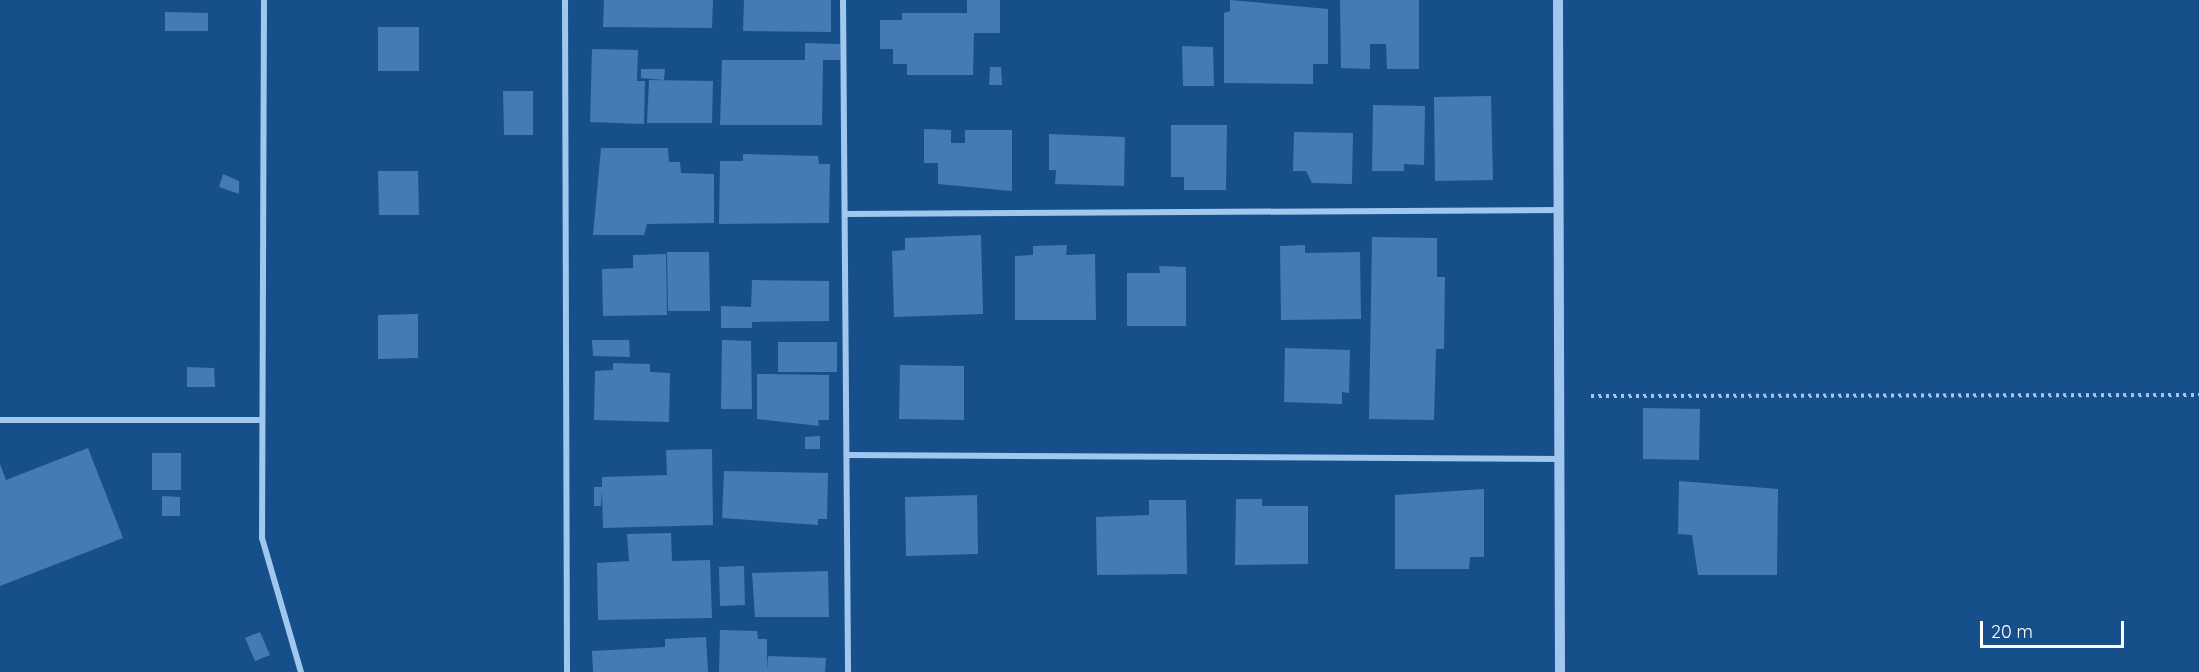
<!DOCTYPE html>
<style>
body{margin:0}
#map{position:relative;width:2199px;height:672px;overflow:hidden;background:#174f8b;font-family:Quicksand,sans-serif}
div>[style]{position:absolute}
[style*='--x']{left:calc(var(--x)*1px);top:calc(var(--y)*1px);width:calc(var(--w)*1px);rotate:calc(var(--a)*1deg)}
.building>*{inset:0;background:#447bb5}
.path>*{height:4px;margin-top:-2px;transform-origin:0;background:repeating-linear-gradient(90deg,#a1c7ee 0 3px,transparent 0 7.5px)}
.minor>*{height:6px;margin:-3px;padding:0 3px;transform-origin:3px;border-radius:3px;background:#a1c7ee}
.tertiary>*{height:10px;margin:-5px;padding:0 5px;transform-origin:5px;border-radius:5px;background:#a1c7ee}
span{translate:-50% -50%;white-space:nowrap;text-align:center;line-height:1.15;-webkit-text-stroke:4.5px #174f8b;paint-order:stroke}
.scale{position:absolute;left:1980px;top:621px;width:144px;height:27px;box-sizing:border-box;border:3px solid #fff;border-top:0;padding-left:8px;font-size:18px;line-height:21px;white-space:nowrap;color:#fff;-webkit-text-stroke:4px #174f8b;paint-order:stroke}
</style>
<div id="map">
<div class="building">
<div style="clip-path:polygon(604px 0,713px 0,712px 28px,603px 27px)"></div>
<div style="clip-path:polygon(744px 0,831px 0,831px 32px,743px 31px)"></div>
<div style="clip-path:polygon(967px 0,1000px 0,1000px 33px,974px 33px,973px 75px,907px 75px,907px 64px,893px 64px,893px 49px,880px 49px,880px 20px,902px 20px,902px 13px,967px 13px)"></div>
<div style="clip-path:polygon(1230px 0,1328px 9px,1328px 64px,1313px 64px,1313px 84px,1224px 83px,1224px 13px,1230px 11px)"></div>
<div style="clip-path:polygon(1340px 0,1419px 0,1419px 69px,1387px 69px,1386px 44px,1370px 44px,1370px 69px,1341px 68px)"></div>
<div style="clip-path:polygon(165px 12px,208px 13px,208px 31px,165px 31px)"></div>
<div style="clip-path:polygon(378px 27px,419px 27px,419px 71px,378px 71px)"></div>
<div style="clip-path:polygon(805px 43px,840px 44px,840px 60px,823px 60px,822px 125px,720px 125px,722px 60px,805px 60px)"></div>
<div style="clip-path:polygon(1182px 46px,1213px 47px,1214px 86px,1183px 86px)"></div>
<div style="clip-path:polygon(592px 49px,638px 50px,637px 81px,645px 81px,644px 124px,590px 122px)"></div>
<div style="clip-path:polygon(990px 67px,1001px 67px,1002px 85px,989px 85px)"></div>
<div style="clip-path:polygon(641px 69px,665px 69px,664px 80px,641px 78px)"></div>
<div style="clip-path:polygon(649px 80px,713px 81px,712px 123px,647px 123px)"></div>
<div style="clip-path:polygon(503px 91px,533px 91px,533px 135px,504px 135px)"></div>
<div style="clip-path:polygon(1491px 96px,1493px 180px,1435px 181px,1434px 97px)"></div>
<div style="clip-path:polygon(1373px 105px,1425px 106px,1424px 165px,1404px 164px,1404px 171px,1372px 171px)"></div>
<div style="clip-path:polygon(1171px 125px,1227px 125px,1226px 190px,1184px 190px,1184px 177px,1171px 177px)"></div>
<div style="clip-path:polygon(924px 129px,951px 130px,951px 143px,965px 143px,965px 130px,1012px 130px,1012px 191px,938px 184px,938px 163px,924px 163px)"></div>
<div style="clip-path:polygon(1294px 132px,1353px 133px,1352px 184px,1312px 183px,1306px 171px,1293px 171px)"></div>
<div style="clip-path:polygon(1049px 134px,1125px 137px,1124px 186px,1055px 184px,1056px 170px,1049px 170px)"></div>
<div style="clip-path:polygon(601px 148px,668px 148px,669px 162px,680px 162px,681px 173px,714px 174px,714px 223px,647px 224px,644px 235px,593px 235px)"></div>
<div style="clip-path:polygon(743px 154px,818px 156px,819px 164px,830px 164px,829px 223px,719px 224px,720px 161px,743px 161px)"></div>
<div style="clip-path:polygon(378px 171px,418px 171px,419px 215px,379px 215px)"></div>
<div style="clip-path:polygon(223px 174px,239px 181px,239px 194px,219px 187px)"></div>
<div style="clip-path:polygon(981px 235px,983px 314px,894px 317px,892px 251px,905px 250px,905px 238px)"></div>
<div style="clip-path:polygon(1372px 237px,1437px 238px,1437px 277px,1445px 277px,1444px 349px,1436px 349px,1434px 420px,1369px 419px)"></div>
<div style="clip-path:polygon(1067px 245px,1066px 255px,1095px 254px,1096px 320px,1015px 320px,1015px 256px,1033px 255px,1033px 246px)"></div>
<div style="clip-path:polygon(1305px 245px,1305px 253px,1360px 252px,1361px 319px,1281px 320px,1280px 246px)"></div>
<div style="clip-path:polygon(667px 252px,709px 252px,710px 311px,668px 311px)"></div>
<div style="clip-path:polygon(666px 254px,667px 315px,603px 316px,602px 269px,633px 268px,633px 255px)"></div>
<div style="clip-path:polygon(1159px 266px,1186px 267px,1186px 326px,1127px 326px,1127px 273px,1160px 273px)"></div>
<div style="clip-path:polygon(752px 280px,829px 281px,829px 321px,752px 322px,752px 328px,721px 328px,721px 306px,751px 307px)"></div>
<div style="clip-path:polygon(418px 314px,418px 358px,378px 359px,378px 315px)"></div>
<div style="clip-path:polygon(592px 340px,629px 340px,630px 357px,593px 356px)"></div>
<div style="clip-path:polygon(722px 340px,751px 341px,752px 409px,721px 409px)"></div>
<div style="clip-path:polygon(778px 342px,837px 342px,837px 372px,778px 372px)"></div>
<div style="clip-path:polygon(1285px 348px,1350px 350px,1349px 393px,1342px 392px,1342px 404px,1284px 402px)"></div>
<div style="clip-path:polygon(613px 363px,650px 364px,650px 372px,670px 373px,669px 422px,594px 420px,595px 371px,613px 370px)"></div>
<div style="clip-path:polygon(900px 365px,964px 366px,964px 420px,899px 419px)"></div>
<div style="clip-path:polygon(187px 367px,214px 368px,215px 387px,187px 387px)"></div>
<div style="clip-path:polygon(757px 374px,829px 375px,829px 420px,818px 420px,819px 426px,757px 419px)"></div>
<div style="clip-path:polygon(1643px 408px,1700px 409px,1699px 460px,1643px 459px)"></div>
<div style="clip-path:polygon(820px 436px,820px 449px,805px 449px,805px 437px)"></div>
<div style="clip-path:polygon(88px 448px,123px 538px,0 586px,0 464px,6px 480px)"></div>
<div style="clip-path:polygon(712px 449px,713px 525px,603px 528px,602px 491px,601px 506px,594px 506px,594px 487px,602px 487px,602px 477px,667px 475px,666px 450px)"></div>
<div style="clip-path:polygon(152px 453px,181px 453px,181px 490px,152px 490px)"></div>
<div style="clip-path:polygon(724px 471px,828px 473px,827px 519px,818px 519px,818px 525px,722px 518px)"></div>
<div style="clip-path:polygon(1679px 481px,1778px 489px,1777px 575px,1698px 575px,1692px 535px,1678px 534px)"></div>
<div style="clip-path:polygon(1484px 489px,1484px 557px,1470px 557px,1469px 569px,1395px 569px,1395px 495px)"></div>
<div style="clip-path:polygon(977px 495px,978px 554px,906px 556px,905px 497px)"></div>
<div style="clip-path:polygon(162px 496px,180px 497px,180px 516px,162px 516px)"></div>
<div style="clip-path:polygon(1236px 499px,1262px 499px,1262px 506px,1308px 506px,1308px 564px,1235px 565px)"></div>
<div style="clip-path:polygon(1149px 500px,1186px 500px,1187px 574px,1097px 575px,1096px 517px,1149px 515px)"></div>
<div style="clip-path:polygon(671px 533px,672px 561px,710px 560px,712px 618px,598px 620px,597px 563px,629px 561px,627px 534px)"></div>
<div style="clip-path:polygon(744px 566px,745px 605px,720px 606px,719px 567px)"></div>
<div style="clip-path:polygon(828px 571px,829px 617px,755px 617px,752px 573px)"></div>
<div style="clip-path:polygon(720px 630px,757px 631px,758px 639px,767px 639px,767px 672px,719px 672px)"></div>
<div style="clip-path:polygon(260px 632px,270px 655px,255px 661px,245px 638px)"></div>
<div style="clip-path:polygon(706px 637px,708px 672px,593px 672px,592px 651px,665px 647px,665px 639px)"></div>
<div style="clip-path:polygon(768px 656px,826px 658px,825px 672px,767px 672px)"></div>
</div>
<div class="path">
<div style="--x:1591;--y:396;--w:608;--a:-0.09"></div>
</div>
<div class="minor">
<div style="--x:264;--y:0;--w:538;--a:90.21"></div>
<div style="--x:262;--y:538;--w:140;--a:73.8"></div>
<div style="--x:565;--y:0;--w:672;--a:89.83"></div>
<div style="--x:843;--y:0;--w:672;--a:89.57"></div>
<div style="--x:845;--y:214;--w:713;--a:-0.32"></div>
<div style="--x:0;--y:420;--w:262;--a:0"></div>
<div style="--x:847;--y:455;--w:712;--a:0.32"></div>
</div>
<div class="tertiary">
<div style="--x:1558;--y:0;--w:672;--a:89.83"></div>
</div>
<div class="scale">20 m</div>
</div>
